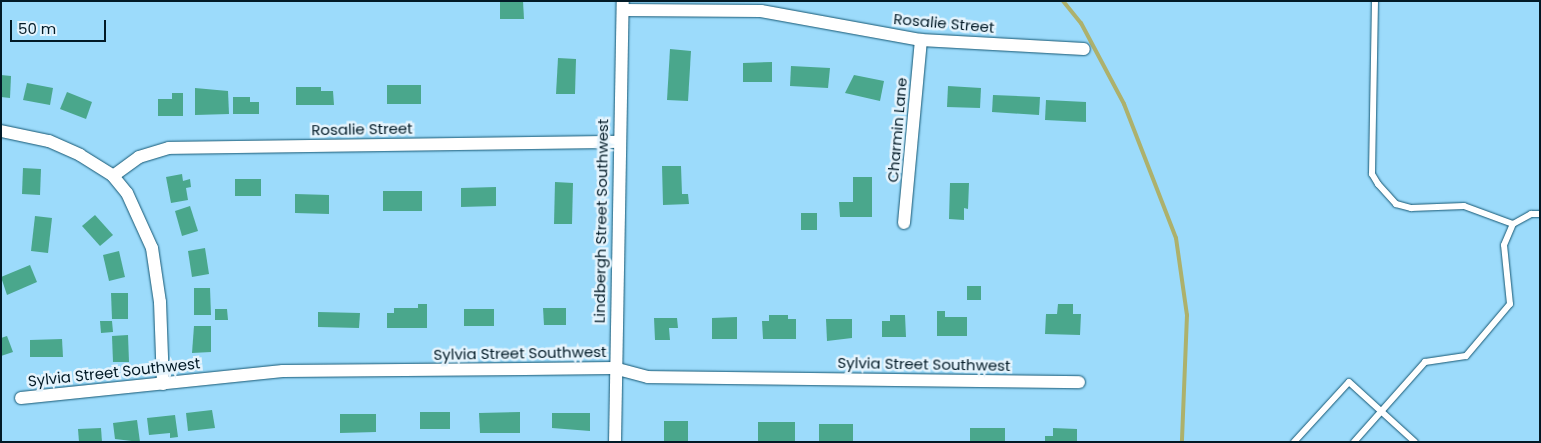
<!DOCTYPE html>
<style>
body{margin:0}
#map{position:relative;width:1541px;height:443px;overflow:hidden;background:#9cdbfb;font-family:Poppins,sans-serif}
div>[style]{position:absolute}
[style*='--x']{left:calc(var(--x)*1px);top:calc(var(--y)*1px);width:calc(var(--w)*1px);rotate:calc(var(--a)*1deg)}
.stream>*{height:4px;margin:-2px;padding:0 2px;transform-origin:2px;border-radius:2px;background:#adb16c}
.building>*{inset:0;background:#4aa78c}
.roads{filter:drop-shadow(0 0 1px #155773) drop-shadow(0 0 1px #155773)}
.lane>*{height:6px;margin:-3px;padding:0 3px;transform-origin:3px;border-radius:3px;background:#fff}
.street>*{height:12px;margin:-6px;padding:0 6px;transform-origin:6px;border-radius:6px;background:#fff}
span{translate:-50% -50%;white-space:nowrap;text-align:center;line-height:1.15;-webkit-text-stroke:5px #e5f4fd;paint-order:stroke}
.street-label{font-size:15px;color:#021a26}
.frame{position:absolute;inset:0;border:2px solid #021a26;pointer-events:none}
.scale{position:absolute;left:10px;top:20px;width:96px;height:22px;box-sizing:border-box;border:2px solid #021a26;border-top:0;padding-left:6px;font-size:15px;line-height:18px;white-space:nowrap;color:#021a26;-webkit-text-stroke:4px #e5f4fd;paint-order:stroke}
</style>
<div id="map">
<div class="stream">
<div style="--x:1063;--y:1;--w:28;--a:51"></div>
<div style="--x:1081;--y:23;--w:92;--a:62"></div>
<div style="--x:1124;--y:104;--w:144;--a:68.8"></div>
<div style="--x:1176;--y:238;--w:78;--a:81.9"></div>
<div style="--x:1187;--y:315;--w:127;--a:92.3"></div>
</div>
<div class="building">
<div style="clip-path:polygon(500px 1px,523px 1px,524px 19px,500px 19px)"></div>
<div style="clip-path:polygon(670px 49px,691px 51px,688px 101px,667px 100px)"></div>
<div style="clip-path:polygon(558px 58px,576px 59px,575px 94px,556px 94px)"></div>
<div style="clip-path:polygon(772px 62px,772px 82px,743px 82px,743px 63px)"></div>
<div style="clip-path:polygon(791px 66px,830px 68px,828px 88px,790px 86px)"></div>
<div style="clip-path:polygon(1px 75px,11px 76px,10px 98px,1px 97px)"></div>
<div style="clip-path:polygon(854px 75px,884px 81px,880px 101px,845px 93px)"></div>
<div style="clip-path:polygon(27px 83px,53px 88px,50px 105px,23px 100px)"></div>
<div style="clip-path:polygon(387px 85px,421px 85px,421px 104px,387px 104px)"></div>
<div style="clip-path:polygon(948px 86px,981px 88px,980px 108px,947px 107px)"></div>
<div style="clip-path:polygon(296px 87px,321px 87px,321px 91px,333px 91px,334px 105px,296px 105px)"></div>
<div style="clip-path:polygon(195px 88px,228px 91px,229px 114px,195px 115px)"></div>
<div style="clip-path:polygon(67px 92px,92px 102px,86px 119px,60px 109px)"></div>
<div style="clip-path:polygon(172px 93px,183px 93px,183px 116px,158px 116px,158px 99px,172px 99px)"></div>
<div style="clip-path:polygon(993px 95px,1040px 97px,1039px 115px,992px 112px)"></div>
<div style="clip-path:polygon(233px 97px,250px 97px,250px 102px,259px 102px,259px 114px,233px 114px)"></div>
<div style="clip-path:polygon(1046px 100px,1086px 102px,1086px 122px,1045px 120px)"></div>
<div style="clip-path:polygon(662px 166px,681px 166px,682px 194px,688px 194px,689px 204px,663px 205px)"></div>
<div style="clip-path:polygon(23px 168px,41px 169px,40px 195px,22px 194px)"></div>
<div style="clip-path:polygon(182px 174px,183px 181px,190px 179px,191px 187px,186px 188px,188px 200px,171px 203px,166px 177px)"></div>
<div style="clip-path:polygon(853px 177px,872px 177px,872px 217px,840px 217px,839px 202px,853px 202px)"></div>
<div style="clip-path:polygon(235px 179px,261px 179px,261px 196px,235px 196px)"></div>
<div style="clip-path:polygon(555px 182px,573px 183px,572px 224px,554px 224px)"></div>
<div style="clip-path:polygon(950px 183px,969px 183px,968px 209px,964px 208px,964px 220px,949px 219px)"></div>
<div style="clip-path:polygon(496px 187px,496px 206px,461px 207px,461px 188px)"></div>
<div style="clip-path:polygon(383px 191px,422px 191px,422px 211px,383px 211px)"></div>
<div style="clip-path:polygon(295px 194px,329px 195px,329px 214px,295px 213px)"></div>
<div style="clip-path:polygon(190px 206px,198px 231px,182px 236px,175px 211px)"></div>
<div style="clip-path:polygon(801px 213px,817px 213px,817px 230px,801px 230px)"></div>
<div style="clip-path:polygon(95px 215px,113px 235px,100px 246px,82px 226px)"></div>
<div style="clip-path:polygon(35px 216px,52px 218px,48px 253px,31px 251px)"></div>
<div style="clip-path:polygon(205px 248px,209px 274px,192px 277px,188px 251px)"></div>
<div style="clip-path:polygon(119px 251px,125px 277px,109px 281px,103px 255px)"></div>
<div style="clip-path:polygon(30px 265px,37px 282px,7px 295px,1px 277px)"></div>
<div style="clip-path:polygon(967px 286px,981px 286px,981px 300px,967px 300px)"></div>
<div style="clip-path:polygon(194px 288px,210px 288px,211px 315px,194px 315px)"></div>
<div style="clip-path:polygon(111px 293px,128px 293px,128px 319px,112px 319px)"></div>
<div style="clip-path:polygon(418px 304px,427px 304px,427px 328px,387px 328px,387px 313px,394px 313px,394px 308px,418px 308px)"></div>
<div style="clip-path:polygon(1058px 304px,1073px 304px,1073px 314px,1081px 314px,1080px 335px,1045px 334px,1046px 314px,1057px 314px)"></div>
<div style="clip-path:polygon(543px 308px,566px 308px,566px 325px,544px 325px)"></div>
<div style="clip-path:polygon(215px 309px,227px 309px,228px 320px,215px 320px)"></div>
<div style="clip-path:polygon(464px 309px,494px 309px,494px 326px,464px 326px)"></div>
<div style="clip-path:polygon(937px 311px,945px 311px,945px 317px,967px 317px,967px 336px,937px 336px)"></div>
<div style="clip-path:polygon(318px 312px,360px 313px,359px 328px,318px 327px)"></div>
<div style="clip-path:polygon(769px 315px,788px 315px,788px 319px,796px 319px,796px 339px,763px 339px,762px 321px,769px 321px)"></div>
<div style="clip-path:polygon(890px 315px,905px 315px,906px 337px,882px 337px,882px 321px,890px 321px)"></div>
<div style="clip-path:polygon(737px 317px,737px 339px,712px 339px,712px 318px)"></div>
<div style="clip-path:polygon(654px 318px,677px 318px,678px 328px,669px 328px,670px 340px,655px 340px)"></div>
<div style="clip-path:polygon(826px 319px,852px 319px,852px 338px,827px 341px)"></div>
<div style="clip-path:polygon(100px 321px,112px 321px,113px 332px,101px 333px)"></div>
<div style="clip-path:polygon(194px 326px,211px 326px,211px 352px,192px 353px)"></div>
<div style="clip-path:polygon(128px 335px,129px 362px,113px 362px,112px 336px)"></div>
<div style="clip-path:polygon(7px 336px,13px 352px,1px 356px,1px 338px)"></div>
<div style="clip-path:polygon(62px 339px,63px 357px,30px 357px,30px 340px)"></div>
<div style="clip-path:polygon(212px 410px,215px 428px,188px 431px,186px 413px)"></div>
<div style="clip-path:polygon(420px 412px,450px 412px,450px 429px,420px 429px)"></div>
<div style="clip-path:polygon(520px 412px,520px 433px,480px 433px,479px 413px)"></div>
<div style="clip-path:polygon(552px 413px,590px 413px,590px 431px,552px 428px)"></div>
<div style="clip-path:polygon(340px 414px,376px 414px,376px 432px,340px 433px)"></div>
<div style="clip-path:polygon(175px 415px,178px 437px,170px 438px,170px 433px,149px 435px,147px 418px)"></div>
<div style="clip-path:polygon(137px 420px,140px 442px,115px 439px,113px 423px)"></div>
<div style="clip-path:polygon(664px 421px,688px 421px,688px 442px,664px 442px)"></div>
<div style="clip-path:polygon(758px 422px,795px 422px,795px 442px,758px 442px)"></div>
<div style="clip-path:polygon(819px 424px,853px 424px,853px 442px,819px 442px)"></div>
<div style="clip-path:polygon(101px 428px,102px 442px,79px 442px,78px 429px)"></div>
<div style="clip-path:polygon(970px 428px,1005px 428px,1005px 442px,970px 442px)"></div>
<div style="clip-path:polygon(1053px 428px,1077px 429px,1077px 442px,1045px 442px,1045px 436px,1053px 436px)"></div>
</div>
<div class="roads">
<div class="lane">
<div style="--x:1375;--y:1;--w:173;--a:91"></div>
<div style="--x:1372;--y:174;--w:12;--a:59"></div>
<div style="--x:1378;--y:184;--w:27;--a:48"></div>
<div style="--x:1396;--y:204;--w:16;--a:15"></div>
<div style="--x:1411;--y:208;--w:53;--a:-2.2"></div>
<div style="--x:1464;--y:206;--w:52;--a:20.2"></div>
<div style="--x:1294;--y:442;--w:81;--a:-47.5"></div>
<div style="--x:1349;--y:382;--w:89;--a:42.3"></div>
<div style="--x:1354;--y:442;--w:107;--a:-48.4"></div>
<div style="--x:1425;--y:362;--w:41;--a:-8.3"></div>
<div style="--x:1466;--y:356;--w:68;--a:-49.8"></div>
<div style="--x:1510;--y:304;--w:59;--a:-95.8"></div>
<div style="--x:1504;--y:245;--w:23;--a:-67"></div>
<div style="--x:1513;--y:224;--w:21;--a:-29"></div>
<div style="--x:1531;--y:214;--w:9;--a:0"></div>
</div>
<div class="street">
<div style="--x:623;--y:10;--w:138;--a:0.4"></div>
<div style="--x:761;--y:11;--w:163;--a:10.3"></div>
<div style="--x:921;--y:40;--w:163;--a:3.2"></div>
<div style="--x:1;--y:131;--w:49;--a:11.8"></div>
<div style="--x:49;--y:141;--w:34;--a:24"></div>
<div style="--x:80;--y:155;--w:39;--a:32"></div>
<div style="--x:113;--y:176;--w:22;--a:51"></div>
<div style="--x:127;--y:193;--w:60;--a:65.6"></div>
<div style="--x:152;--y:248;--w:55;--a:81.6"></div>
<div style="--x:160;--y:302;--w:82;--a:87.9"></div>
<div style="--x:113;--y:176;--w:32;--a:-36"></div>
<div style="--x:139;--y:157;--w:31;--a:-17"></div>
<div style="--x:169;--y:148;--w:449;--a:-0.8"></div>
<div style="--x:904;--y:223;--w:184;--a:-84.7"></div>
<div style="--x:21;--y:398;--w:263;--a:-5.9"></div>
<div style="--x:283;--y:371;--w:331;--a:-0.5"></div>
<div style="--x:614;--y:368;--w:35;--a:15"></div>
<div style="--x:648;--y:377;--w:431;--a:0.7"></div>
<div style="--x:615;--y:442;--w:441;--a:-89"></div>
</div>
</div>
<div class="street-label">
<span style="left:944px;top:23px;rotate:5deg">Rosalie Street</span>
<span style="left:362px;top:129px;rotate:-1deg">Rosalie Street</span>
<span style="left:897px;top:130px;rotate:-85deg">Charmin Lane</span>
<span style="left:601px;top:221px;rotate:-89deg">Lindbergh Street Southwest</span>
<span style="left:520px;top:353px;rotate:-1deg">Sylvia Street Southwest</span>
<span style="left:924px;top:364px;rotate:1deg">Sylvia Street Southwest</span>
<span style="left:114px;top:372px;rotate:-6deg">Sylvia Street Southwest</span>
</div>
<div class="frame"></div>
<div class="scale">50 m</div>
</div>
